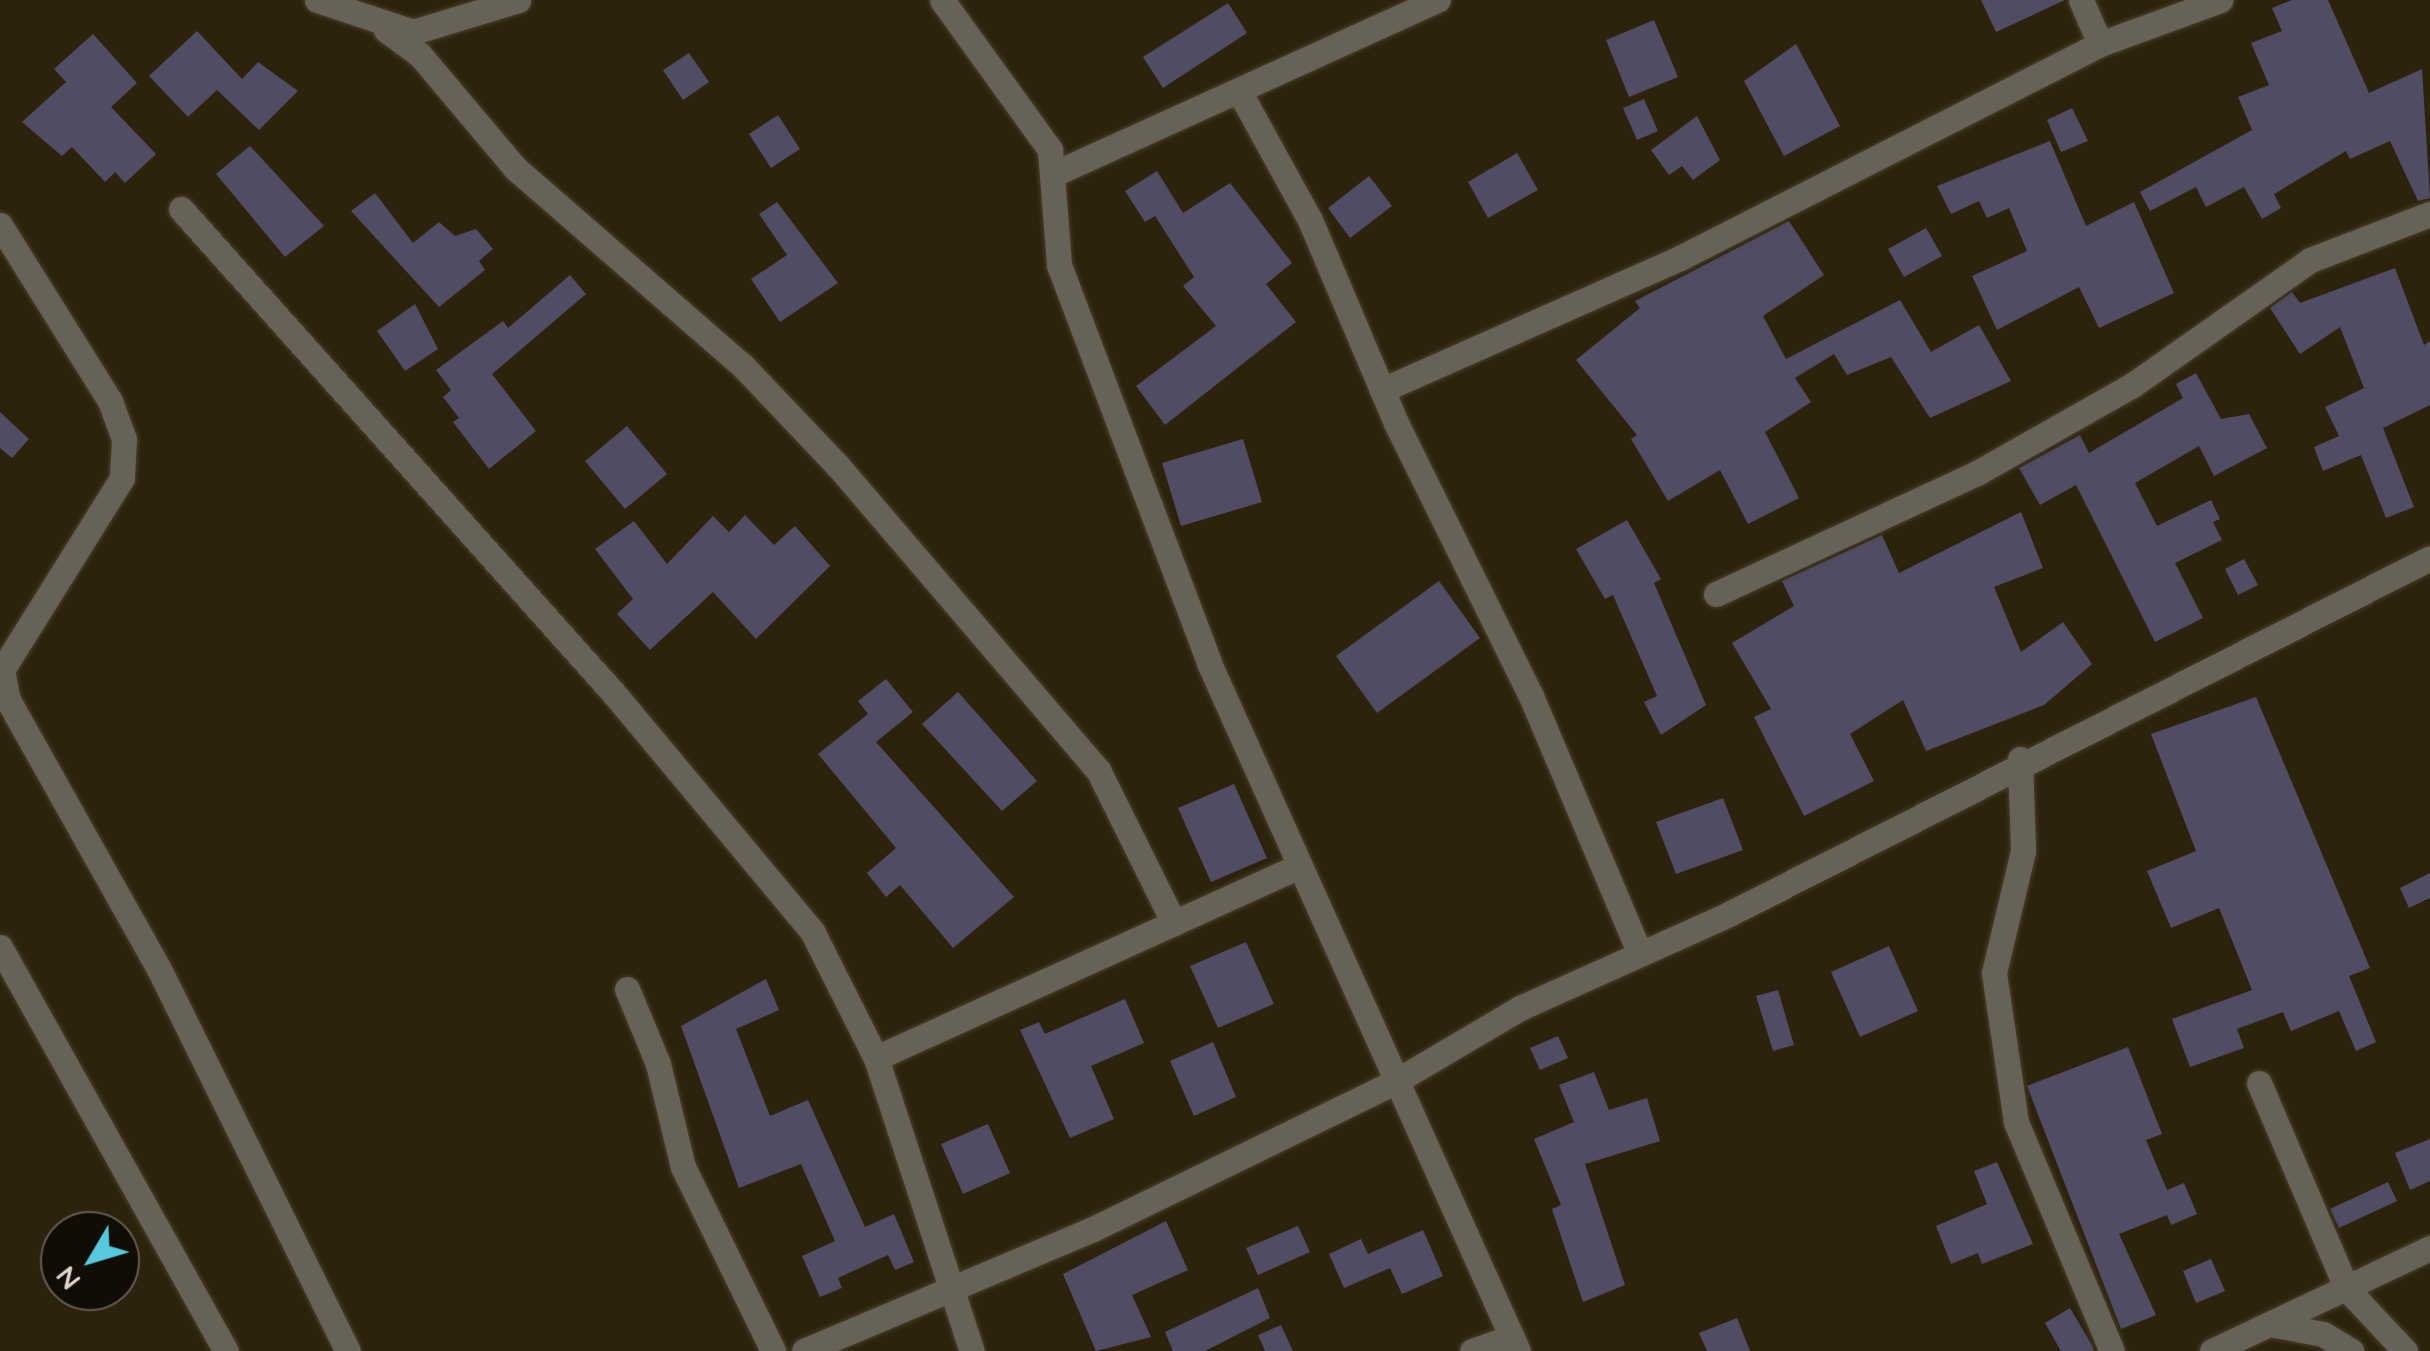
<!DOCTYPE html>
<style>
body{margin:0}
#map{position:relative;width:2430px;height:1351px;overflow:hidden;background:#2d230c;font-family:Quicksand,sans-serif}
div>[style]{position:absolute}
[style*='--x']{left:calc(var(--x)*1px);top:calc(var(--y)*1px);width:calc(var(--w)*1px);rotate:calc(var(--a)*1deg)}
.building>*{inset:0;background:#4f4c63}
.roads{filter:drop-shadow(0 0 2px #493f2a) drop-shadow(0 0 2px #493f2a)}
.minor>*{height:25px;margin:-12.5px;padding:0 12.5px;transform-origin:12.5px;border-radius:12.5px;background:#676257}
span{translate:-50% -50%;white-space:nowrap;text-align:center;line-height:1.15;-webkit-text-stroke:8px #110d05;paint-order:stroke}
.north{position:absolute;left:40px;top:1211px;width:100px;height:100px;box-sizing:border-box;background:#110d05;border:2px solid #625d53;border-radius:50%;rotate:232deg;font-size:28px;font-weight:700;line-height:40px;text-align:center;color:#dcd5c8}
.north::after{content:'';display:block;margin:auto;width:35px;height:45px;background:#55cadf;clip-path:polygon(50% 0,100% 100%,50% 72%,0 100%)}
</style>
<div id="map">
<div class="building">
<div style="clip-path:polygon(1981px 0,2065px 0,1996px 32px)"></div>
<div style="clip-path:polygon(2292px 0,2328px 0,2369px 93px,2422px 69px,2430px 198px,2418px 201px,2390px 141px,2350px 159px,2346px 151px,2274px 194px,2281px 208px,2262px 219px,2244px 187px,2206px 207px,2196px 187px,2150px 211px,2140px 192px,2252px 130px,2238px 97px,2269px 85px,2251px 43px,2282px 31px,2272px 8px)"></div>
<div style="clip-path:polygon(1228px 3px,1247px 33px,1163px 88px,1143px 57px)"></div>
<div style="clip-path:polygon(1654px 20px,1678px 77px,1629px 97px,1606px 40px)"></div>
<div style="clip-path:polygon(197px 31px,242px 79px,258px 62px,298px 91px,259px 130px,217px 90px,188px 117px,149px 76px)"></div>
<div style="clip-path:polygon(93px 34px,137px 83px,111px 107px,156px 154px,125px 183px,115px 172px,105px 182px,72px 147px,62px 156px,22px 122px,66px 82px,54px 69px)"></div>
<div style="clip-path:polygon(1796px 44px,1840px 126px,1784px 156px,1744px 81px)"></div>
<div style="clip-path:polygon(689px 53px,709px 82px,683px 100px,663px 70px)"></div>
<div style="clip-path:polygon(1644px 99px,1658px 131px,1637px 140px,1623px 108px)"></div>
<div style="clip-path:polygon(2072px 108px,2088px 141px,2061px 152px,2047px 120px)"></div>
<div style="clip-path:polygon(778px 115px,800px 149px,771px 168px,749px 134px)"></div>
<div style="clip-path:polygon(1697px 116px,1720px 160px,1693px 180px,1682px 166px,1669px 175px,1651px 150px)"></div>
<div style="clip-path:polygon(2050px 141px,2086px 226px,2134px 202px,2174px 293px,2099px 328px,2079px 287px,1997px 330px,1972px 276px,2027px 251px,2009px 208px,1987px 218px,1979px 201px,1951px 214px,1937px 186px)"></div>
<div style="clip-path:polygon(250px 146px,324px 226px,285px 257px,216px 174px)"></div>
<div style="clip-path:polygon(1517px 153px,1538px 190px,1488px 218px,1468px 182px)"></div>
<div style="clip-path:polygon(1157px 171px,1183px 213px,1230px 183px,1292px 263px,1266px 284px,1296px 322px,1165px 425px,1136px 386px,1216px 326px,1183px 286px,1194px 277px,1155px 216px,1145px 222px,1125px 191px)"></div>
<div style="clip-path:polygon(1369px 176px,1392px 206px,1350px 238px,1328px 208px)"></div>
<div style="clip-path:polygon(375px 193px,413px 243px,439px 222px,455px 236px,476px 229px,493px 249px,479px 261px,485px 270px,439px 307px,351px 211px)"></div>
<div style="clip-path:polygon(777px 202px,838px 283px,780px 322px,751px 279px,787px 255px,759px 214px)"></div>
<div style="clip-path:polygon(1789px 221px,1824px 275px,1763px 316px,1786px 359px,1900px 300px,1931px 352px,1979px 325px,2011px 381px,1930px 418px,1891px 357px,1847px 375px,1834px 354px,1795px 378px,1811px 402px,1765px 432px,1799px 498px,1748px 524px,1720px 470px,1668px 501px,1631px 439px,1637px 435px,1576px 360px,1640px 308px,1635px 301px)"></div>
<div style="clip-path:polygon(1926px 228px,1942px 256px,1904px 277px,1888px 249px)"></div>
<div style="clip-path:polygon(2395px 268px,2424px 345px,2430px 341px,2430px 405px,2383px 428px,2414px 507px,2386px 518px,2361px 455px,2323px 471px,2314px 447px,2339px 436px,2325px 407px,2364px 388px,2340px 327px,2300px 354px,2270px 308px,2292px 292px,2300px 303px)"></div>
<div style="clip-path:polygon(570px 275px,586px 294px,492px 374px,536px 431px,489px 469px,453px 422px,459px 418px,443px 397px,451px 390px,436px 370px,503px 321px,508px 328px)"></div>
<div style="clip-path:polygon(415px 304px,438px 349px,405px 371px,377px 331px)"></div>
<div style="clip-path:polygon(2196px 373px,2221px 419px,2249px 414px,2267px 448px,2214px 476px,2199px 446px,2135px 483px,2157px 526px,2211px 500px,2220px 519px,2213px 522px,2222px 540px,2175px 563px,2203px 618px,2155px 642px,2076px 485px,2040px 505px,2019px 468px,2080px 435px,2089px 453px,2183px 398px,2176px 384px)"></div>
<div style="clip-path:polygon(0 412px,29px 439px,12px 458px,0 448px)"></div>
<div style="clip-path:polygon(627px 426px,667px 474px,625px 509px,585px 461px)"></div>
<div style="clip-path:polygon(1243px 439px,1262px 502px,1181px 526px,1162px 463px)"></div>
<div style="clip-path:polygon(2021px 512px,2043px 568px,1994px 587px,2021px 652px,2063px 622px,2092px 664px,2044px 705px,1926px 751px,1903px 700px,1850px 734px,1874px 781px,1804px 816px,1754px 717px,1771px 709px,1732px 643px,1794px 606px,1782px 581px,1882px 535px,1899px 573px)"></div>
<div style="clip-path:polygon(745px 515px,774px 545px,795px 526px,830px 566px,756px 639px,713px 592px,650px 650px,617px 614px,633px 599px,595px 549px,634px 521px,667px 564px,713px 516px,729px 532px)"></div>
<div style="clip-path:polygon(1627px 520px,1661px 579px,1654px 583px,1706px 705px,1661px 735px,1644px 702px,1657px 696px,1613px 595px,1605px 599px,1576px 549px)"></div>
<div style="clip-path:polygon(2244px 559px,2258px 585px,2238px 595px,2225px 569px)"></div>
<div style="clip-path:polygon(1439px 581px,1480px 638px,1377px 713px,1336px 656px)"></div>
<div style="clip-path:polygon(886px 679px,913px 712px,876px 742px,1014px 897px,953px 948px,900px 885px,886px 897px,867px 873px,896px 848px,818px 754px,868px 714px,858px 701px)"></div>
<div style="clip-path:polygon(958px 692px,1037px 781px,1002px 811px,922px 724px)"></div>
<div style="clip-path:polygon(2256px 697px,2370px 968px,2349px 976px,2376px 1042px,2356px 1051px,2339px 1011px,2291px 1031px,2283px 1012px,2237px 1029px,2244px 1048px,2190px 1067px,2172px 1019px,2252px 990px,2219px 908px,2171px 928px,2147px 871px,2196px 851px,2151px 734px)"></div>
<div style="clip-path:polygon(1234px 784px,1267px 858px,1211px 882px,1178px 808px)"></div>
<div style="clip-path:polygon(1723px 798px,1743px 850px,1676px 874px,1656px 822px)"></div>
<div style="clip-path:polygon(2430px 873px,2430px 898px,2409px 908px,2400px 888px)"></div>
<div style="clip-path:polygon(1246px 942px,1274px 1004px,1218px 1028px,1190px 966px)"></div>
<div style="clip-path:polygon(1889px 946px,1918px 1011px,1860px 1037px,1831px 972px)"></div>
<div style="clip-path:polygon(766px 979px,779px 1010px,736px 1029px,770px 1116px,808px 1100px,865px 1227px,894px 1214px,914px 1262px,895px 1270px,888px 1255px,838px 1278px,842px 1288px,820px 1297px,802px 1256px,835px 1241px,801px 1164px,739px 1188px,681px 1026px)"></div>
<div style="clip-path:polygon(1778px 990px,1794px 1045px,1773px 1051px,1756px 996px)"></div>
<div style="clip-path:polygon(1125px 999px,1144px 1043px,1091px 1066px,1114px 1119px,1070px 1138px,1020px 1030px,1039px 1022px,1045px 1034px)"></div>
<div style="clip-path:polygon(1558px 1036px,1568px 1058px,1540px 1070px,1530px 1048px)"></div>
<div style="clip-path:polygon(1213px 1042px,1236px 1097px,1194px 1116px,1170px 1061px)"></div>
<div style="clip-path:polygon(2128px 1047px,2162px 1134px,2146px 1140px,2167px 1190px,2184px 1183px,2197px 1214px,2171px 1225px,2167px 1215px,2119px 1234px,2156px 1315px,2121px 1329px,2027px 1086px)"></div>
<div style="clip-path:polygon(1594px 1072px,1609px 1110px,1647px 1098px,1660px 1141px,1585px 1164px,1625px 1285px,1583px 1302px,1552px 1209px,1561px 1205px,1534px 1139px,1574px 1122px,1559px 1085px)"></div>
<div style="clip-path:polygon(988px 1124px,1010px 1173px,963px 1194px,941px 1144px)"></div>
<div style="clip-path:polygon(2430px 1139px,2430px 1181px,2410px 1190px,2395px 1153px)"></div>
<div style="clip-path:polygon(1997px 1162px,2033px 1244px,1982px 1264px,1978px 1253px,1951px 1264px,1936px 1226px,1987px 1204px,1974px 1171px)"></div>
<div style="clip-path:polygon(2388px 1182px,2397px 1201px,2339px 1228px,2330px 1209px)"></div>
<div style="clip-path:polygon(1166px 1221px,1188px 1270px,1132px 1295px,1151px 1337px,1096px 1351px,1063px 1274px)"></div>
<div style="clip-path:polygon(1298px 1226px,1310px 1252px,1258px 1275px,1246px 1248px)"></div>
<div style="clip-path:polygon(1423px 1230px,1443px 1276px,1402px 1294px,1390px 1268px,1344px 1288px,1329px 1254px,1361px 1239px,1368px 1254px)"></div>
<div style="clip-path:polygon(2211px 1259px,2225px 1291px,2196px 1303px,2183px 1271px)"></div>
<div style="clip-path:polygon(1258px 1288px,1270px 1318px,1205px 1351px,1173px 1351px,1165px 1332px)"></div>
<div style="clip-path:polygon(2070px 1308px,2092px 1345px,2094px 1351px,2061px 1351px,2045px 1323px)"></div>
<div style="clip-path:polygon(1737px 1318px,1750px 1351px,1707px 1351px,1699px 1333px)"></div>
<div style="clip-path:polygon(1281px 1325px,1293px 1351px,1265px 1351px,1258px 1335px)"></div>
</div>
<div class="roads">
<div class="minor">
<div style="--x:317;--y:0;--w:101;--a:18.4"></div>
<div style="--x:413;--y:32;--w:110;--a:-16.9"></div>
<div style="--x:942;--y:0;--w:185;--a:54.2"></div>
<div style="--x:1050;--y:150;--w:115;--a:85.5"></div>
<div style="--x:1059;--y:265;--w:425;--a:69.3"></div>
<div style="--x:1209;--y:663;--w:754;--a:65.81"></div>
<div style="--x:2081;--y:0;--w:48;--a:66.6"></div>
<div style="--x:386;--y:30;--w:42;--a:36.3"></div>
<div style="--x:420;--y:55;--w:148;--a:49.9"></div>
<div style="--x:515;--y:168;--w:301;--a:41"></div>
<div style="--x:742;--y:365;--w:139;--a:46.5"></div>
<div style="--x:838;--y:466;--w:400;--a:49.5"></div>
<div style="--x:1098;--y:770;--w:171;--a:63.6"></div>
<div style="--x:1239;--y:91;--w:147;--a:61.2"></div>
<div style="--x:1310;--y:220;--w:220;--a:67"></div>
<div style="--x:1396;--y:423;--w:305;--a:63.7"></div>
<div style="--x:1531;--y:696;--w:280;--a:67.1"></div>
<div style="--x:1058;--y:172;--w:417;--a:-24.4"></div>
<div style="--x:181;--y:209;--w:654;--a:48.22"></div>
<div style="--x:617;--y:697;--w:305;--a:50.2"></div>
<div style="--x:812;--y:931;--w:142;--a:63.3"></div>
<div style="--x:876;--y:1058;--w:308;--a:71.9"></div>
<div style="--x:0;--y:225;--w:208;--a:58"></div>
<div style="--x:110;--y:401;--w:40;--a:69.8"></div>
<div style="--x:124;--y:439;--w:39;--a:93"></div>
<div style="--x:122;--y:478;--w:226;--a:122"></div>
<div style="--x:2;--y:670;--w:31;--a:79"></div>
<div style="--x:8;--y:700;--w:308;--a:60.7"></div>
<div style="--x:159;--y:969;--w:426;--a:63.7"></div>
<div style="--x:1382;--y:390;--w:326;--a:-23.9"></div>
<div style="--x:1680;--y:258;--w:471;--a:-27"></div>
<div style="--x:2100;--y:44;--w:128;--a:-20.1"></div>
<div style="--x:1716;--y:594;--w:288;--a:-24.9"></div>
<div style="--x:1977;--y:473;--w:177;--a:-29.5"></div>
<div style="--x:2131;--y:386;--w:219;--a:-35.1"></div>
<div style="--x:2310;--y:260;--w:129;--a:-21"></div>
<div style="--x:2020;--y:759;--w:92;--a:88.1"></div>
<div style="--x:2023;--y:851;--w:125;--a:103.4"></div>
<div style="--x:1994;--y:973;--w:151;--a:81.6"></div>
<div style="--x:2016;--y:1122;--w:248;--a:67.3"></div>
<div style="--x:0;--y:947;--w:463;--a:60.8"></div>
<div style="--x:627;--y:989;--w:81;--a:67.5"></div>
<div style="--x:658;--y:1064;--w:106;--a:76.4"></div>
<div style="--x:683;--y:1167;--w:205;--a:63.9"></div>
<div style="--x:876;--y:1058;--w:465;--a:-24.4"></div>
<div style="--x:2259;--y:1083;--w:224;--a:66.9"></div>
<div style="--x:2347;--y:1289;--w:85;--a:46.9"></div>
<div style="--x:2270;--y:1324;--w:54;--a:10.7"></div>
<div style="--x:2323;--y:1334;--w:33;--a:31"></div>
<div style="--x:804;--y:1351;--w:314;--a:-22.9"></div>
<div style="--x:1093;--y:1229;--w:339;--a:-26"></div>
<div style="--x:1398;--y:1080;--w:142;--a:-30.5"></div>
<div style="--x:1520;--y:1008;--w:227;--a:-24.2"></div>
<div style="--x:1727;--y:915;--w:788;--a:-26.92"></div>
<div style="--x:1472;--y:1351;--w:42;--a:-19.3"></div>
<div style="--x:2212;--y:1351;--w:241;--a:-25.3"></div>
</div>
</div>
<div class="north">N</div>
</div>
